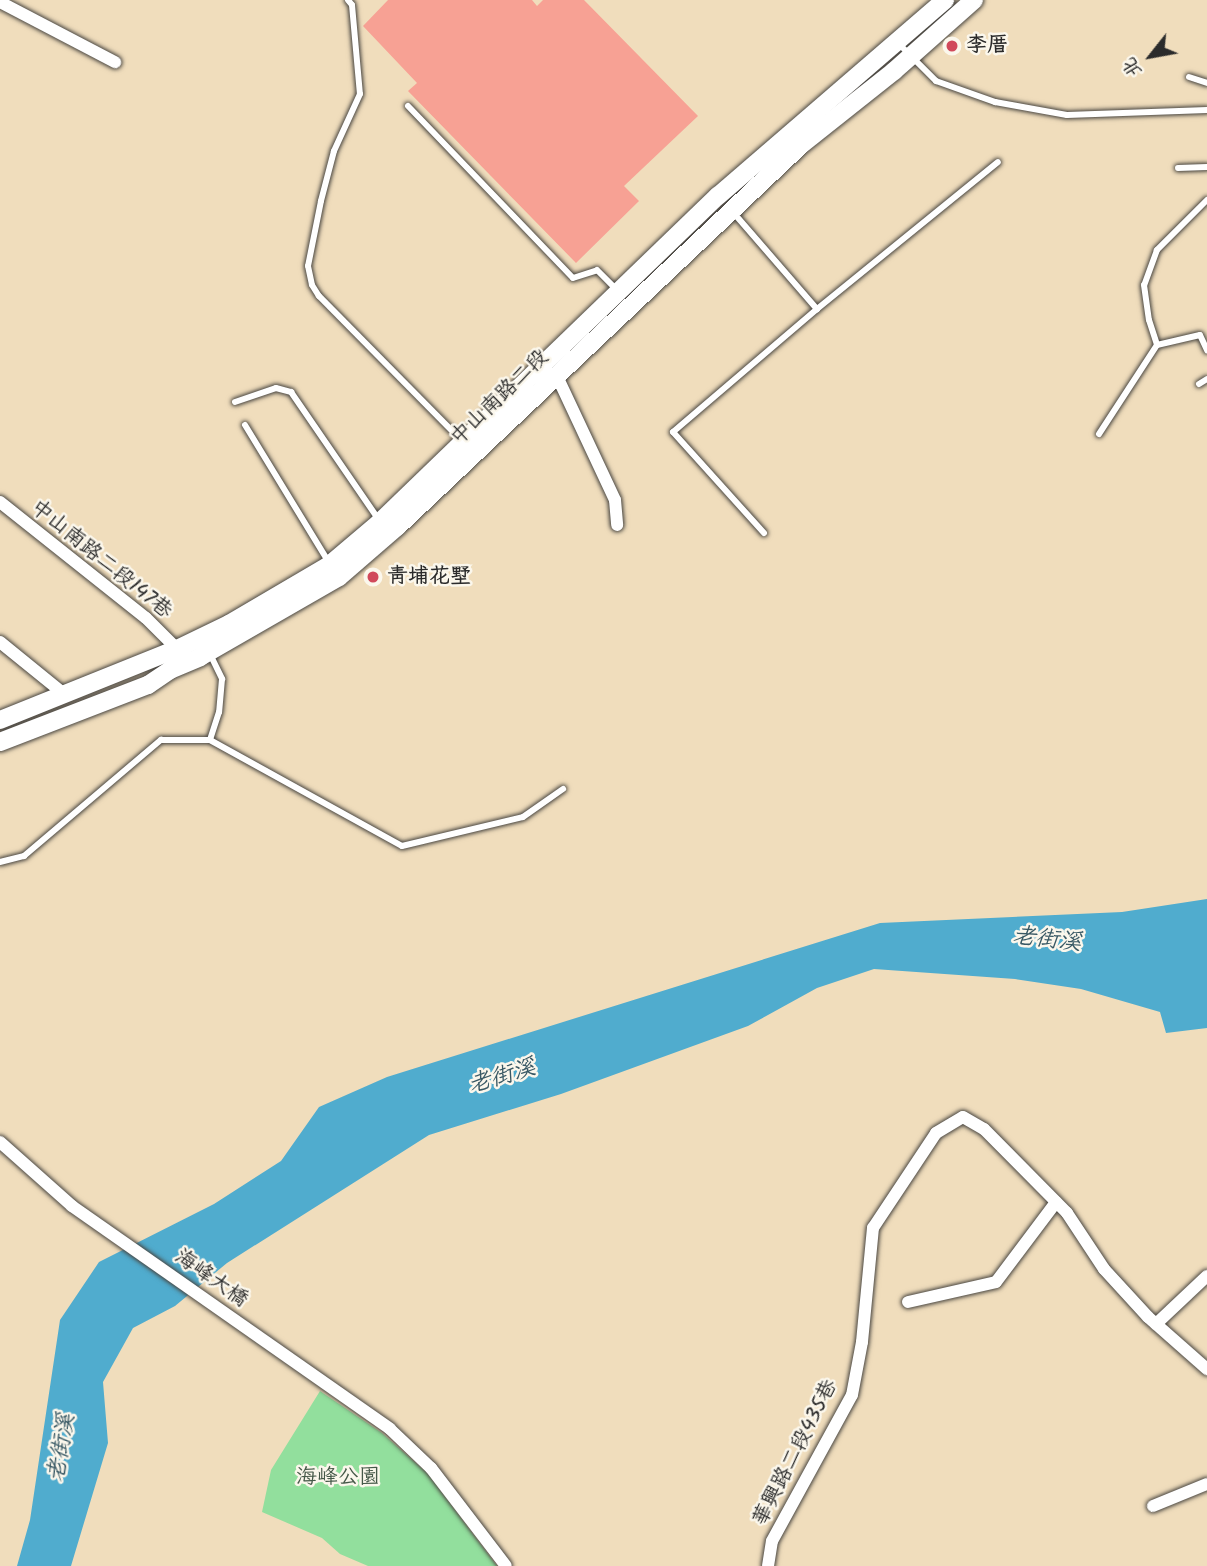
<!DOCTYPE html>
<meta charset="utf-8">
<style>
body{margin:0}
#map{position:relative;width:1207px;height:1566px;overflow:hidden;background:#f0ddbc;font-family:Kalam,"LXGW WenKai TC",sans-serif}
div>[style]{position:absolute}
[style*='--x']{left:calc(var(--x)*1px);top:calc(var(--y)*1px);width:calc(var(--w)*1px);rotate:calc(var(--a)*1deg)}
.green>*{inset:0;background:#92df9d}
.water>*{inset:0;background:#50acce}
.building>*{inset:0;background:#f7a194}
.roads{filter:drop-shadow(0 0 2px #494641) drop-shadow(0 0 2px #494641)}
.lane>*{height:6px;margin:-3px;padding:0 3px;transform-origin:3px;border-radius:3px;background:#fff}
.street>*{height:12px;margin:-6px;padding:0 6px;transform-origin:6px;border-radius:6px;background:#fff}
.secondary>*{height:18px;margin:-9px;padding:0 9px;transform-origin:9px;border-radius:9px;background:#fff}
.dots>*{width:19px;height:19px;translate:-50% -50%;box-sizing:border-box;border:4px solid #fbf7ec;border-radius:50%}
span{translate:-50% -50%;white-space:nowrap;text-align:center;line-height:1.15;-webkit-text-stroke:5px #fbf7ec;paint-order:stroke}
.poi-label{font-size:21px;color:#2b2b2b;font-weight:700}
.left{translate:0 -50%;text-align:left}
.street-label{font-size:21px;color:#2b2b2b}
.park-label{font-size:21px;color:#455848}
.water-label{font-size:23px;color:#385864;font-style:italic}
.north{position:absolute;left:1116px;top:21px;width:70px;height:70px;-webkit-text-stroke:5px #fbf7ec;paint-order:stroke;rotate:239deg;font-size:19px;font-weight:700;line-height:28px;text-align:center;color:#2b2b2b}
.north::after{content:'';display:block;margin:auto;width:24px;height:32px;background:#2b2b2b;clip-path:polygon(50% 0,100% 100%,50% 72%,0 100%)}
</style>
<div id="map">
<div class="green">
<div style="clip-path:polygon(320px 1391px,382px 1433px,427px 1473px,497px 1566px,368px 1566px,340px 1554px,322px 1538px,262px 1512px,271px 1470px)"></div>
</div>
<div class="water">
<div style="clip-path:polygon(1207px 899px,1207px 1028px,1166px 1033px,1160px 1012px,1081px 989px,1015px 979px,874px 969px,817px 988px,748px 1026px,561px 1094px,429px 1135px,227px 1263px,175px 1306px,133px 1328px,103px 1382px,108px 1443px,71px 1566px,17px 1566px,30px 1520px,60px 1320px,99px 1262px,214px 1204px,281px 1161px,319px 1107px,387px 1077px,880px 923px,1122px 912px)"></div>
</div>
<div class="building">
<div style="clip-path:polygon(388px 0,532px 0,537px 6px,543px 0,584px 0,698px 116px,624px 186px,639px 201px,576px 263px,408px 91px,417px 83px,363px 26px)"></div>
</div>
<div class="roads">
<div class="lane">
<div style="--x:348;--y:0;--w:6;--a:51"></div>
<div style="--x:352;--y:5;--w:89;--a:84.9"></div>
<div style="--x:360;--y:94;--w:63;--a:114.5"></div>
<div style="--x:334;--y:151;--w:52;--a:104.6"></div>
<div style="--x:321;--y:201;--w:66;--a:101.3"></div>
<div style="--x:308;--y:266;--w:19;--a:78"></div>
<div style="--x:312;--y:285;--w:13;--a:58"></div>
<div style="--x:319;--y:296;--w:202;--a:45.4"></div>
<div style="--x:898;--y:43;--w:54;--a:45"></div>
<div style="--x:936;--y:81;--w:63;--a:19.6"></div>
<div style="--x:995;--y:102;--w:73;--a:10.2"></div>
<div style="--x:1067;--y:115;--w:140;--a:-2"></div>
<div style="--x:1189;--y:77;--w:19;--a:18"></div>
<div style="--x:408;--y:106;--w:238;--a:46.2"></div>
<div style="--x:573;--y:278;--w:25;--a:-18"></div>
<div style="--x:597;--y:270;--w:28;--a:45"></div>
<div style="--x:1178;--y:168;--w:29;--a:-2"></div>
<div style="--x:1207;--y:200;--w:71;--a:135"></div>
<div style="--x:1157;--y:250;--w:37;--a:110"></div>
<div style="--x:1144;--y:285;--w:35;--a:82"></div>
<div style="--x:1149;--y:320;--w:26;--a:72"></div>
<div style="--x:1157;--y:345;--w:44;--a:-13.1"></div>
<div style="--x:1200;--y:335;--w:17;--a:65"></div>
<div style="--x:732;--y:211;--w:130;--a:49.1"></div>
<div style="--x:817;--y:309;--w:233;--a:-39.1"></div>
<div style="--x:1199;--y:384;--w:9;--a:-32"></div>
<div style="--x:235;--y:402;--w:43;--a:-18.9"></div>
<div style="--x:276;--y:388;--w:16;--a:15"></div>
<div style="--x:291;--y:392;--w:155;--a:55.5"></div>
<div style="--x:245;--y:425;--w:163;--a:58.6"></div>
<div style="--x:1099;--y:434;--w:106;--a:-56.9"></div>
<div style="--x:764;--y:533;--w:136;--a:-132"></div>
<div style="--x:673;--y:432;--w:189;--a:-40.5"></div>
<div style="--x:210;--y:654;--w:28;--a:64"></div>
<div style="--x:222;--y:679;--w:33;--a:95"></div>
<div style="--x:219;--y:712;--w:29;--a:108"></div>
<div style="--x:0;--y:862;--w:25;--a:-14"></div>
<div style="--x:24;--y:856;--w:180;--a:-40.3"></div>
<div style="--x:161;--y:740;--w:49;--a:0"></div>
<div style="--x:210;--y:740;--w:219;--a:28.9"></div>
<div style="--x:402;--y:846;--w:124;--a:-13.5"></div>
<div style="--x:523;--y:817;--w:49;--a:-35"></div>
</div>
<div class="street">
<div style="--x:0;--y:2;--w:130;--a:27.6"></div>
<div style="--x:556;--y:374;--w:139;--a:64.9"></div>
<div style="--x:615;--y:500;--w:25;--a:85"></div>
<div style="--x:0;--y:502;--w:186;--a:38.5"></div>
<div style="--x:146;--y:618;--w:44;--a:45"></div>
<div style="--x:0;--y:642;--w:82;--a:39.1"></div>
<div style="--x:0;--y:1142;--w:96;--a:41.6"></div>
<div style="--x:72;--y:1206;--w:388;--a:35"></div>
<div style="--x:390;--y:1429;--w:57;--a:43.6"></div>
<div style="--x:431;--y:1468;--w:123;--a:52.6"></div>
<div style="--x:908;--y:1302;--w:90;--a:-12.8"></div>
<div style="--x:996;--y:1282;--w:100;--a:-53.1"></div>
<div style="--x:1156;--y:1324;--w:70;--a:-43.3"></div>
<div style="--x:1153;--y:1506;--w:58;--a:-22.2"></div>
<div style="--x:768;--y:1566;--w:25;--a:-81"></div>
<div style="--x:772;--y:1541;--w:166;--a:-61.3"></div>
<div style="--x:852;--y:1395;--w:54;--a:-79.3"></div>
<div style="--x:862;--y:1342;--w:115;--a:-84.5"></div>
<div style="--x:873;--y:1228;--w:114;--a:-56.4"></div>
<div style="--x:936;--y:1133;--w:31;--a:-31"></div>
<div style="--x:963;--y:1117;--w:24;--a:30"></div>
<div style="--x:984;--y:1129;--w:118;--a:45.3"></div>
<div style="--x:1067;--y:1213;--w:67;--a:56.5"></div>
<div style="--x:1104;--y:1269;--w:65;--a:47.5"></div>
<div style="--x:1148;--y:1317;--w:79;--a:41.4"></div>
</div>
<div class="secondary">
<div style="--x:0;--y:720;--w:191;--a:-21.9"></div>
<div style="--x:177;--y:649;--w:58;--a:-25.7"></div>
<div style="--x:229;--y:624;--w:115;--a:-30.4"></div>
<div style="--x:328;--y:566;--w:68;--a:-40.2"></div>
<div style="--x:380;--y:522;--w:470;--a:-44"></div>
<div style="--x:718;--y:196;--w:300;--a:-40.8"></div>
<div style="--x:0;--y:742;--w:159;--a:-21.1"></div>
<div style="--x:148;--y:685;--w:27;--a:-34"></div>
<div style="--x:170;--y:670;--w:33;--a:-23"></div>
<div style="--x:200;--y:657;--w:160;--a:-29.9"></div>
<div style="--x:339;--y:577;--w:77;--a:-40.8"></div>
<div style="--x:397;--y:527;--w:557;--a:-43.4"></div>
<div style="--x:802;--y:144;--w:117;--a:-38.4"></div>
<div style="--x:894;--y:71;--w:107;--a:-41.6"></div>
</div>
</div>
<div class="dots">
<div style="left:952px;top:46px;background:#d1495b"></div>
<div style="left:373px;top:577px;background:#d1495b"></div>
</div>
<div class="poi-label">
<span class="left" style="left:966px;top:46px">李厝</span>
<span class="left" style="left:387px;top:577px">青埔花墅</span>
</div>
<div class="street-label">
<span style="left:500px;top:398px;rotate:-44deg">中山南路二段</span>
<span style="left:101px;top:560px;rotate:39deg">中山南路二段147巷</span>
<span style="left:211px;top:1279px;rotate:35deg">海峰大橋</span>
<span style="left:796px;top:1453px;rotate:-63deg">華興路二段435巷</span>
</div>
<div class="park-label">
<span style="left:338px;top:1478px">海峰公園</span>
</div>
<div class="water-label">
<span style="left:1047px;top:940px;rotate:6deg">老街溪</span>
<span style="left:502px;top:1077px;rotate:-17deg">老街溪</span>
<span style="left:62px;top:1448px;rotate:-81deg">老街溪</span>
</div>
<div class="north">北</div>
</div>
